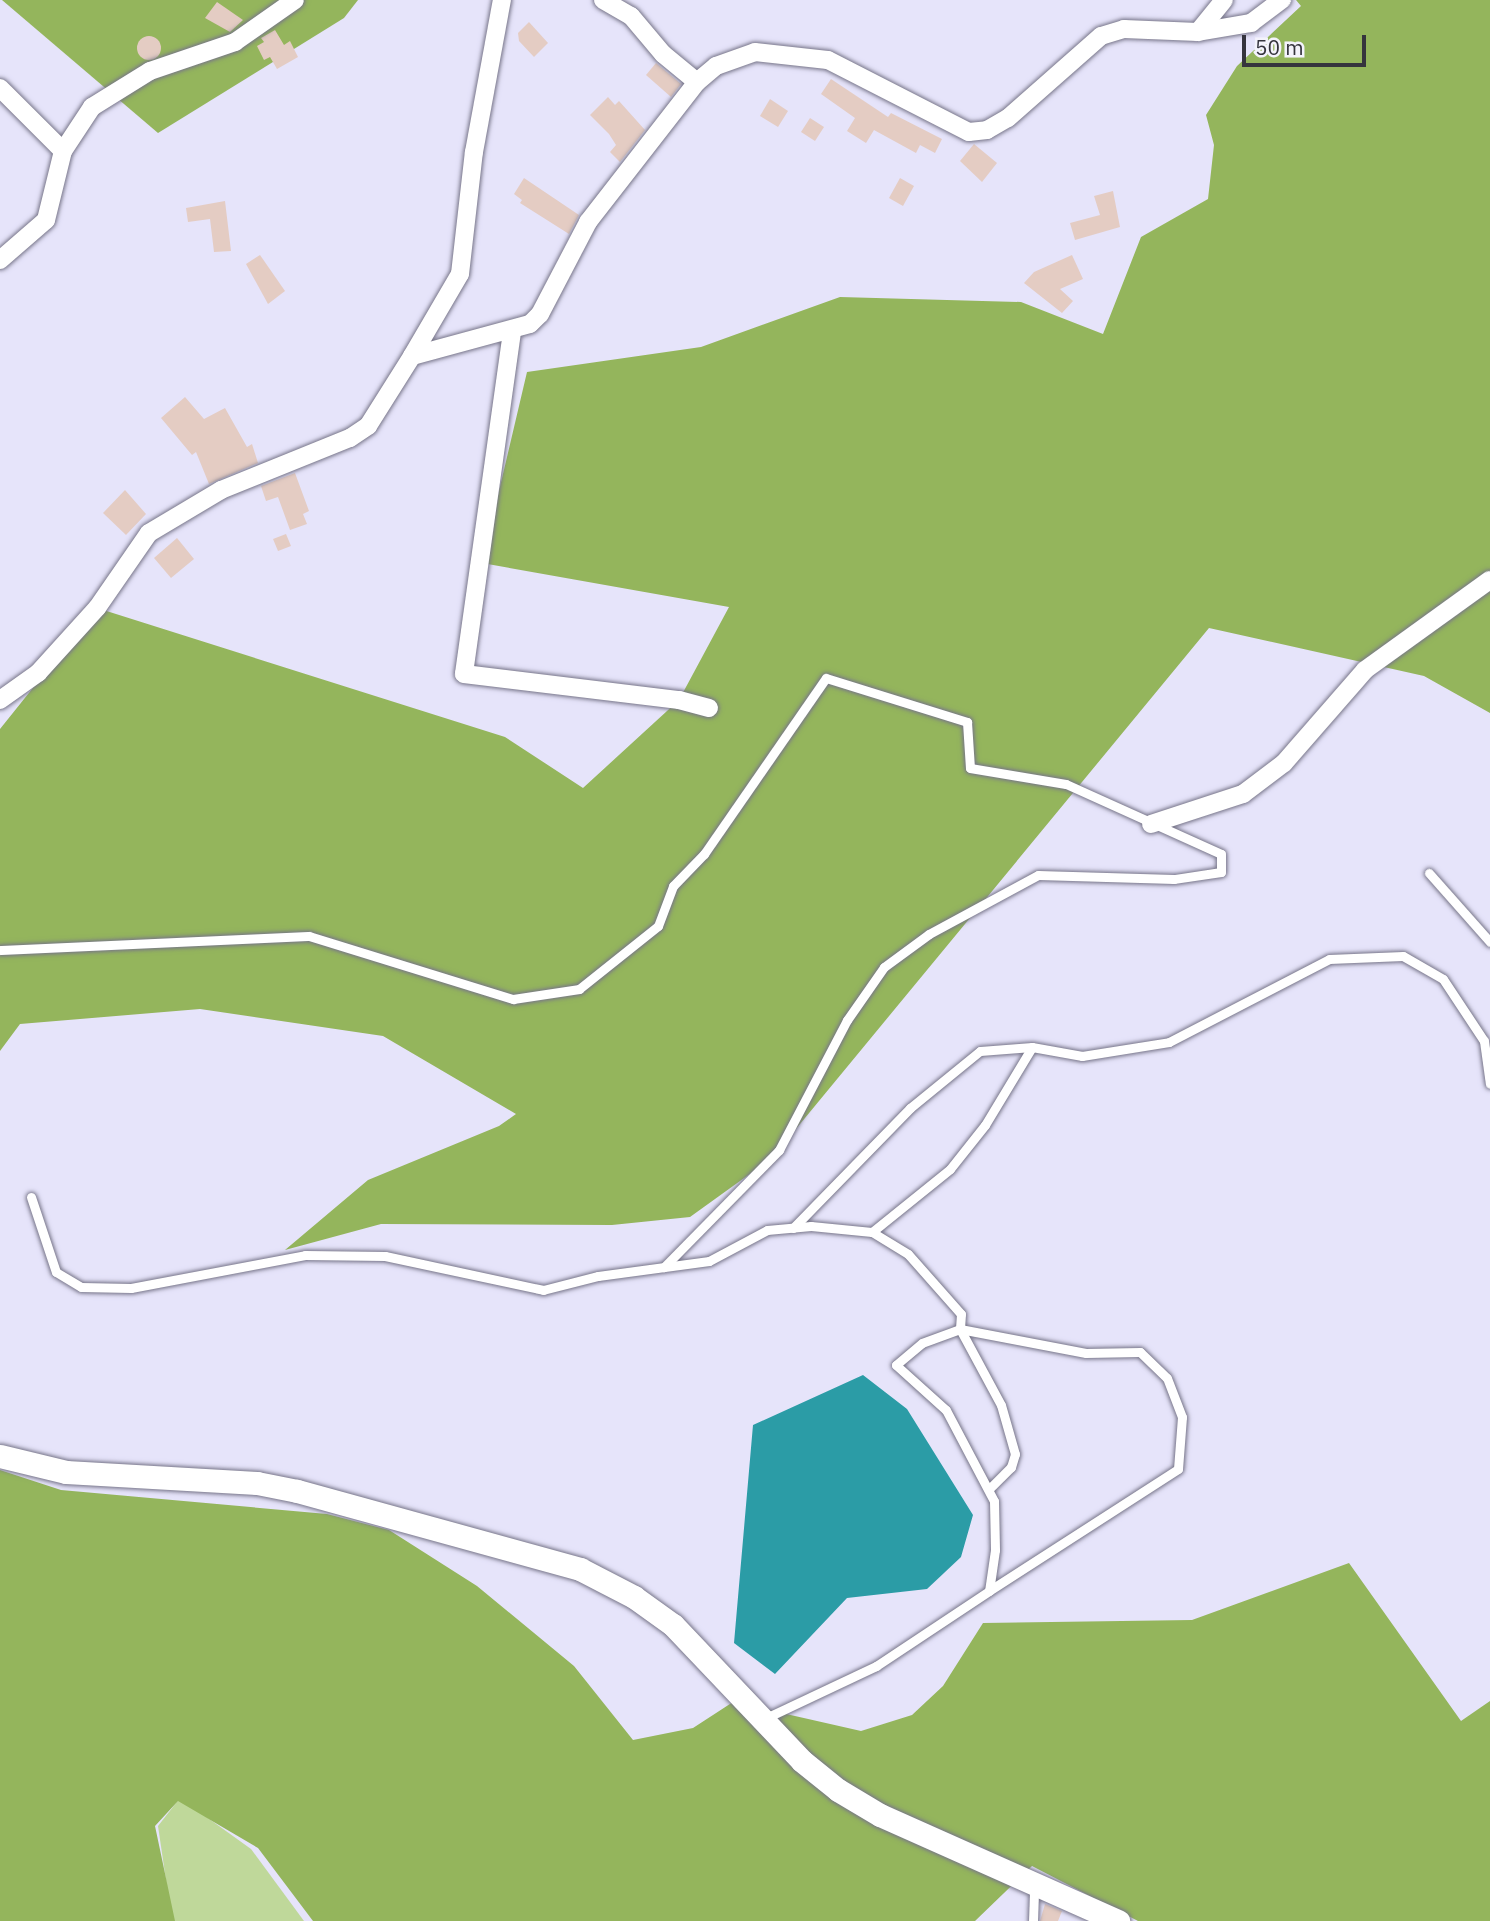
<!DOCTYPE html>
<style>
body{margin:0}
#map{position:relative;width:1490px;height:1921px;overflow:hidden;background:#e6e4fa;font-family:"IBM Plex Sans",sans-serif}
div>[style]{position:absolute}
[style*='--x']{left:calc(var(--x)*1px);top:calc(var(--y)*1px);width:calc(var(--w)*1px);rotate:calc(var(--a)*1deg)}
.green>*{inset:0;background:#bfd89a}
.forest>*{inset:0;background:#94b55c}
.water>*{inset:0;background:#2b9ca6}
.building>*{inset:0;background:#e4ccc3}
.round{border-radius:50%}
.roads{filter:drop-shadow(0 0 2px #777589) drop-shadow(0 0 2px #777589)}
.service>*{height:9px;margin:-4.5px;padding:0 4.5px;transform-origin:4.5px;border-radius:4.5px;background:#fff}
.minor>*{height:18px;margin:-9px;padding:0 9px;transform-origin:9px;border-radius:9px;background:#fff}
.tertiary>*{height:23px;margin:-11.5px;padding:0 11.5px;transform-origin:11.5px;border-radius:11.5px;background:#fff}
span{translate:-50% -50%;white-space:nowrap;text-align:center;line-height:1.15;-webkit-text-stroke:7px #f4f3fc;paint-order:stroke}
.scale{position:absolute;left:1242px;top:35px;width:124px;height:32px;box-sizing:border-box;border:4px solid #35343d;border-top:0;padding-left:9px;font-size:21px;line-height:24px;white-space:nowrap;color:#35343d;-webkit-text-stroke:5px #f4f3fc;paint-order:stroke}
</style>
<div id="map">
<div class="green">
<div style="clip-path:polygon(180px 1798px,251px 1849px,304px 1921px,172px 1921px,158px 1826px)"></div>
</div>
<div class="forest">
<div style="clip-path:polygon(2px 0,358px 0,344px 18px,158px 133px)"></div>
<div style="clip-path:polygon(1296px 0,1490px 0,1490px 713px,1424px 676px,1209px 628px,772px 1158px,690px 1217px,612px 1225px,381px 1224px,285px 1250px,368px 1180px,499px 1126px,516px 1114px,383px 1036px,200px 1009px,20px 1024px,0 1051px,0 729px,97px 608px,505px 737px,583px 788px,679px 700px,729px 607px,482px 563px,527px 372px,701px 347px,840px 297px,1021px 302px,1103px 334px,1141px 237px,1208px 199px,1214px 145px,1206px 115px,1237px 66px,1301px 6px)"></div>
<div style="clip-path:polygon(0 1470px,61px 1490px,327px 1514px,389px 1530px,477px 1586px,574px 1666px,633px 1740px,693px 1728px,733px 1702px,861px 1731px,912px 1715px,943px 1686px,983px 1623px,1192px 1620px,1349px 1563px,1461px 1721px,1490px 1701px,1490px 1921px,1138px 1921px,1032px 1866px,975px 1921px,313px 1921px,258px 1848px,178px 1801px,155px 1826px,175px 1921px,0 1921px)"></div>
</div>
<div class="water">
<div style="clip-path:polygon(863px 1375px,907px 1409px,973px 1515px,961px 1557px,927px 1589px,847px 1598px,775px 1674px,734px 1643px,753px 1425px)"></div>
</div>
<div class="building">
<div style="clip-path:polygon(217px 2px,243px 20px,230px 32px,205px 18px)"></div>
<div style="clip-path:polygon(529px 22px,548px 43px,534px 57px,519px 41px,518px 33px)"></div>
<div style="clip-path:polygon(275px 30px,284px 45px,290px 41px,298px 57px,277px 69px,270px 57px,264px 60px,257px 46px,264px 42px,261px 38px)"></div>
<div class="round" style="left:137px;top:36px;width:24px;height:24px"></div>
<div style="clip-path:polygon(656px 63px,681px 84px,671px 97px,646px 75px)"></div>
<div style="clip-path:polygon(831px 79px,888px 117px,891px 113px,942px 139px,935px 153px,920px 145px,916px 153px,874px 130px,866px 143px,847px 131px,855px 118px,821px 94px)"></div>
<div style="clip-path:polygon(608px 97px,615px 105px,619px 101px,645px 130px,620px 162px,610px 152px,616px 145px,609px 134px,590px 115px)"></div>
<div style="clip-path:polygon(770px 99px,788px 111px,778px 127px,760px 116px)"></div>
<div style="clip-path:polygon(810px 118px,824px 127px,815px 141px,801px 132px)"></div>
<div style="clip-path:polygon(974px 144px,997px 163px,982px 182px,960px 161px)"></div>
<div style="clip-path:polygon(524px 178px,579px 215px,569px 234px,520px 203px,522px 200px,514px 194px)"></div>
<div style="clip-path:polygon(900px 178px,914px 186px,903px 206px,889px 198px)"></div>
<div style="clip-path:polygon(1113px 191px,1120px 227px,1075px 240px,1070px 223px,1100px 215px,1094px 196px)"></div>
<div style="clip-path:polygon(225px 201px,231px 251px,214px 252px,210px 219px,188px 222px,186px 208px)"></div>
<div style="clip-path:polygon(260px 255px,285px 291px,268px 304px,246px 264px)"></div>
<div style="clip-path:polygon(1072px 255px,1083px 279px,1060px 289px,1073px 301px,1062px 313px,1024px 283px,1034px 272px)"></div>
<div style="clip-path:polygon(185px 397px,204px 419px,225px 408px,247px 447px,252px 444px,258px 463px,209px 484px,196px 452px,192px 455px,161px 418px)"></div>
<div style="clip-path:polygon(295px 473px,309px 511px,303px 514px,307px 524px,290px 530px,278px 497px,266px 501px,261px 486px)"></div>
<div style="clip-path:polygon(125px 490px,146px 514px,126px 535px,103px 513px)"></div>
<div style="clip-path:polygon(286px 534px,291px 546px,278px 551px,273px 539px)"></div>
<div style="clip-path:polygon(177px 538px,194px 559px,171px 578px,154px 558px)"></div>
<div style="clip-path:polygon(1045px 1904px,1062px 1911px,1058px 1921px,1040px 1921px)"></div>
</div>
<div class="roads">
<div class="service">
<div style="--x:1429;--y:873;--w:92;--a:48.5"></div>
<div style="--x:0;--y:950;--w:309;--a:-2.6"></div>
<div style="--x:309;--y:936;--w:214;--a:17.2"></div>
<div style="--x:513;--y:999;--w:67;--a:-8.6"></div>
<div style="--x:579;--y:989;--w:101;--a:-38.6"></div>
<div style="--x:658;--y:926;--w:43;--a:-69.4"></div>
<div style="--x:673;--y:886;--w:45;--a:-45.9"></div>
<div style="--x:704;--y:854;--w:214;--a:-55.3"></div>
<div style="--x:826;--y:678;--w:148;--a:17.3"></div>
<div style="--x:967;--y:722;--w:46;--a:86.3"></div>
<div style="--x:970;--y:768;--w:97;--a:9.5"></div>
<div style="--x:1066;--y:784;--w:170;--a:24.3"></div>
<div style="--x:1221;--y:854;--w:18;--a:90"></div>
<div style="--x:1221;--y:872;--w:48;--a:171.5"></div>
<div style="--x:1174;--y:879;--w:136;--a:-178.3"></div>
<div style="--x:1038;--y:875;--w:124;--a:151.6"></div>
<div style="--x:929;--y:934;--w:56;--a:143.7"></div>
<div style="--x:884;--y:967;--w:65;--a:124.9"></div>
<div style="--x:847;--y:1020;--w:147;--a:117.6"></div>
<div style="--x:779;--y:1150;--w:164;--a:134.5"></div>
<div style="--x:31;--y:1197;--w:79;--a:71.6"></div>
<div style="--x:56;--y:1272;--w:29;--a:31"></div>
<div style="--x:81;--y:1287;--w:50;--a:1.1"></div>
<div style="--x:131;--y:1288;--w:177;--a:-10.7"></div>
<div style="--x:305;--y:1255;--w:80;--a:0.7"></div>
<div style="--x:385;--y:1256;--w:162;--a:12.1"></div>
<div style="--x:543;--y:1290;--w:57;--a:-14.3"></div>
<div style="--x:598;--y:1276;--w:112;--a:-7.7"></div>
<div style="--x:709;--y:1261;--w:66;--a:-28.1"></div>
<div style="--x:767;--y:1230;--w:44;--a:-5.2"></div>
<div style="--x:811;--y:1226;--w:61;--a:5.6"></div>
<div style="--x:872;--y:1232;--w:42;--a:31.4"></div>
<div style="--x:908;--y:1254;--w:80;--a:48.5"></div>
<div style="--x:961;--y:1314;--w:15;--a:94"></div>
<div style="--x:960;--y:1329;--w:40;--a:159.8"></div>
<div style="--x:922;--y:1343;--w:34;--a:140"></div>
<div style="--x:896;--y:1365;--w:67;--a:42"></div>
<div style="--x:946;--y:1410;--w:103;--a:62.2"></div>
<div style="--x:994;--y:1501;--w:49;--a:88.8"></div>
<div style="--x:995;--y:1550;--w:41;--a:98.3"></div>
<div style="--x:989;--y:1591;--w:136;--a:146.4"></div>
<div style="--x:876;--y:1666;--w:124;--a:154.7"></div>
<div style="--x:793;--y:1228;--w:168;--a:-45.7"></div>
<div style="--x:910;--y:1108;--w:90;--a:-39.2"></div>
<div style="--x:980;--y:1051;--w:52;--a:-4.4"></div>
<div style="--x:1032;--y:1047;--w:51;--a:10.2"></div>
<div style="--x:1082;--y:1056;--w:88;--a:-9.1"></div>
<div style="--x:1169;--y:1042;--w:180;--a:-27.4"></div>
<div style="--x:1329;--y:959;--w:74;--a:-2.3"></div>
<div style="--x:1403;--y:956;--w:46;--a:29.9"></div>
<div style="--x:1443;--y:979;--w:74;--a:56.5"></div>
<div style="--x:1484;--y:1041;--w:43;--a:82.1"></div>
<div style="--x:872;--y:1232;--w:100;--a:-38.9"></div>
<div style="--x:950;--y:1169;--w:56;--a:-51.5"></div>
<div style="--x:985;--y:1125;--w:91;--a:-58.9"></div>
<div style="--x:960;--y:1329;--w:128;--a:10.8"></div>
<div style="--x:1086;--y:1353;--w:54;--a:-1.1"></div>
<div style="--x:1140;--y:1352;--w:37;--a:44"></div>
<div style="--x:1167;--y:1378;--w:42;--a:69"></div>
<div style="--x:1182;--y:1417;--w:52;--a:94.4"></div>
<div style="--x:1178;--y:1469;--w:225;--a:147.2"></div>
<div style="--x:960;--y:1329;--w:86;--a:61.7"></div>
<div style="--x:1001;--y:1405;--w:51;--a:74.1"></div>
<div style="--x:1015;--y:1454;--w:14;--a:107"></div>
<div style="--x:1011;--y:1467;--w:31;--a:135"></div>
<div style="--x:1033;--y:1921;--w:34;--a:-88"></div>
</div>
<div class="minor">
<div style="--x:603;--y:0;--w:32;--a:30"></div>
<div style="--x:631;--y:16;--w:50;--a:49.9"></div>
<div style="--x:663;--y:54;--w:44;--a:39.5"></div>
<div style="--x:1198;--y:32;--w:41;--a:-50.9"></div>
<div style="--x:0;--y:88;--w:89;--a:45"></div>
<div style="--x:0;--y:260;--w:61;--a:-41"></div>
<div style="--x:46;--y:220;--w:71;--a:-76.2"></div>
<div style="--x:63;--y:151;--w:53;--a:-56.6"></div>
<div style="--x:92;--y:107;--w:68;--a:-31.8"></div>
<div style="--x:150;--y:71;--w:90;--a:-18.8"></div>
<div style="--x:235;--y:42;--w:73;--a:-35"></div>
<div style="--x:512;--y:332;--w:345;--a:98"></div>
<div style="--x:464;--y:674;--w:217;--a:6.9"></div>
<div style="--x:679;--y:700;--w:31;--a:15"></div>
<div style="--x:412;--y:356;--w:95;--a:-59.7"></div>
<div style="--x:460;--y:274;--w:123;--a:-83.5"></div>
<div style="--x:474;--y:152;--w:155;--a:-79.6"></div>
<div style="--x:0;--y:700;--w:47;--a:-35.4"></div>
<div style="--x:38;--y:673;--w:88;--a:-47.8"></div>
<div style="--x:97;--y:608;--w:91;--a:-55.3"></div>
<div style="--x:149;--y:533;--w:84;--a:-30.8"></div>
<div style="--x:221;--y:490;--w:139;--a:-22"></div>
<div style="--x:350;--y:438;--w:22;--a:-34"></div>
<div style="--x:368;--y:426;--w:83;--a:-57.8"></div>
<div style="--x:412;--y:356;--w:122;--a:-15.2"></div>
<div style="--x:530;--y:324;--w:14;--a:-45"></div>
<div style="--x:540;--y:314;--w:104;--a:-62.4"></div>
<div style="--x:588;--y:222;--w:177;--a:-52.1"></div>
<div style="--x:697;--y:82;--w:25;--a:-40"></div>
<div style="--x:716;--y:66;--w:41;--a:-19.7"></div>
<div style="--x:755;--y:52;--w:73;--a:6.3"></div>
<div style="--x:828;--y:60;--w:158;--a:27.1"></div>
<div style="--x:969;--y:132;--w:18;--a:-6"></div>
<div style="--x:987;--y:130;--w:24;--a:-30"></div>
<div style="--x:1008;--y:118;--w:124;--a:-41.4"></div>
<div style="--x:1101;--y:36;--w:24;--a:-17"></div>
<div style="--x:1124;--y:29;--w:74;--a:2.3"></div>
<div style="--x:1198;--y:32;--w:54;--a:-9.6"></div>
<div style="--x:1251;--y:23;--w:39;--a:-37"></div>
<div style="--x:1151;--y:824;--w:97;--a:-18.1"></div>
<div style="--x:1243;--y:794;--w:51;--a:-37.1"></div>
<div style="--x:1284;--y:763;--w:123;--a:-48.9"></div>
<div style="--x:1365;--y:670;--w:154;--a:-35.8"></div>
</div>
<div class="tertiary">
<div style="--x:0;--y:1456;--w:68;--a:13.6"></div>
<div style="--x:66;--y:1472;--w:191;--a:3.3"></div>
<div style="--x:257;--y:1483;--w:41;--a:11.3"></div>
<div style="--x:297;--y:1491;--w:294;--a:15.4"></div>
<div style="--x:580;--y:1569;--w:61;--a:27.4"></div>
<div style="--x:634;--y:1597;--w:48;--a:35.7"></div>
<div style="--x:673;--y:1625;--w:187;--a:46.5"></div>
<div style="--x:802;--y:1761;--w:46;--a:38.9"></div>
<div style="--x:838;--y:1790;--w:49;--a:30.8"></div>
<div style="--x:880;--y:1815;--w:261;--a:24"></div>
</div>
</div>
<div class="scale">50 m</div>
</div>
